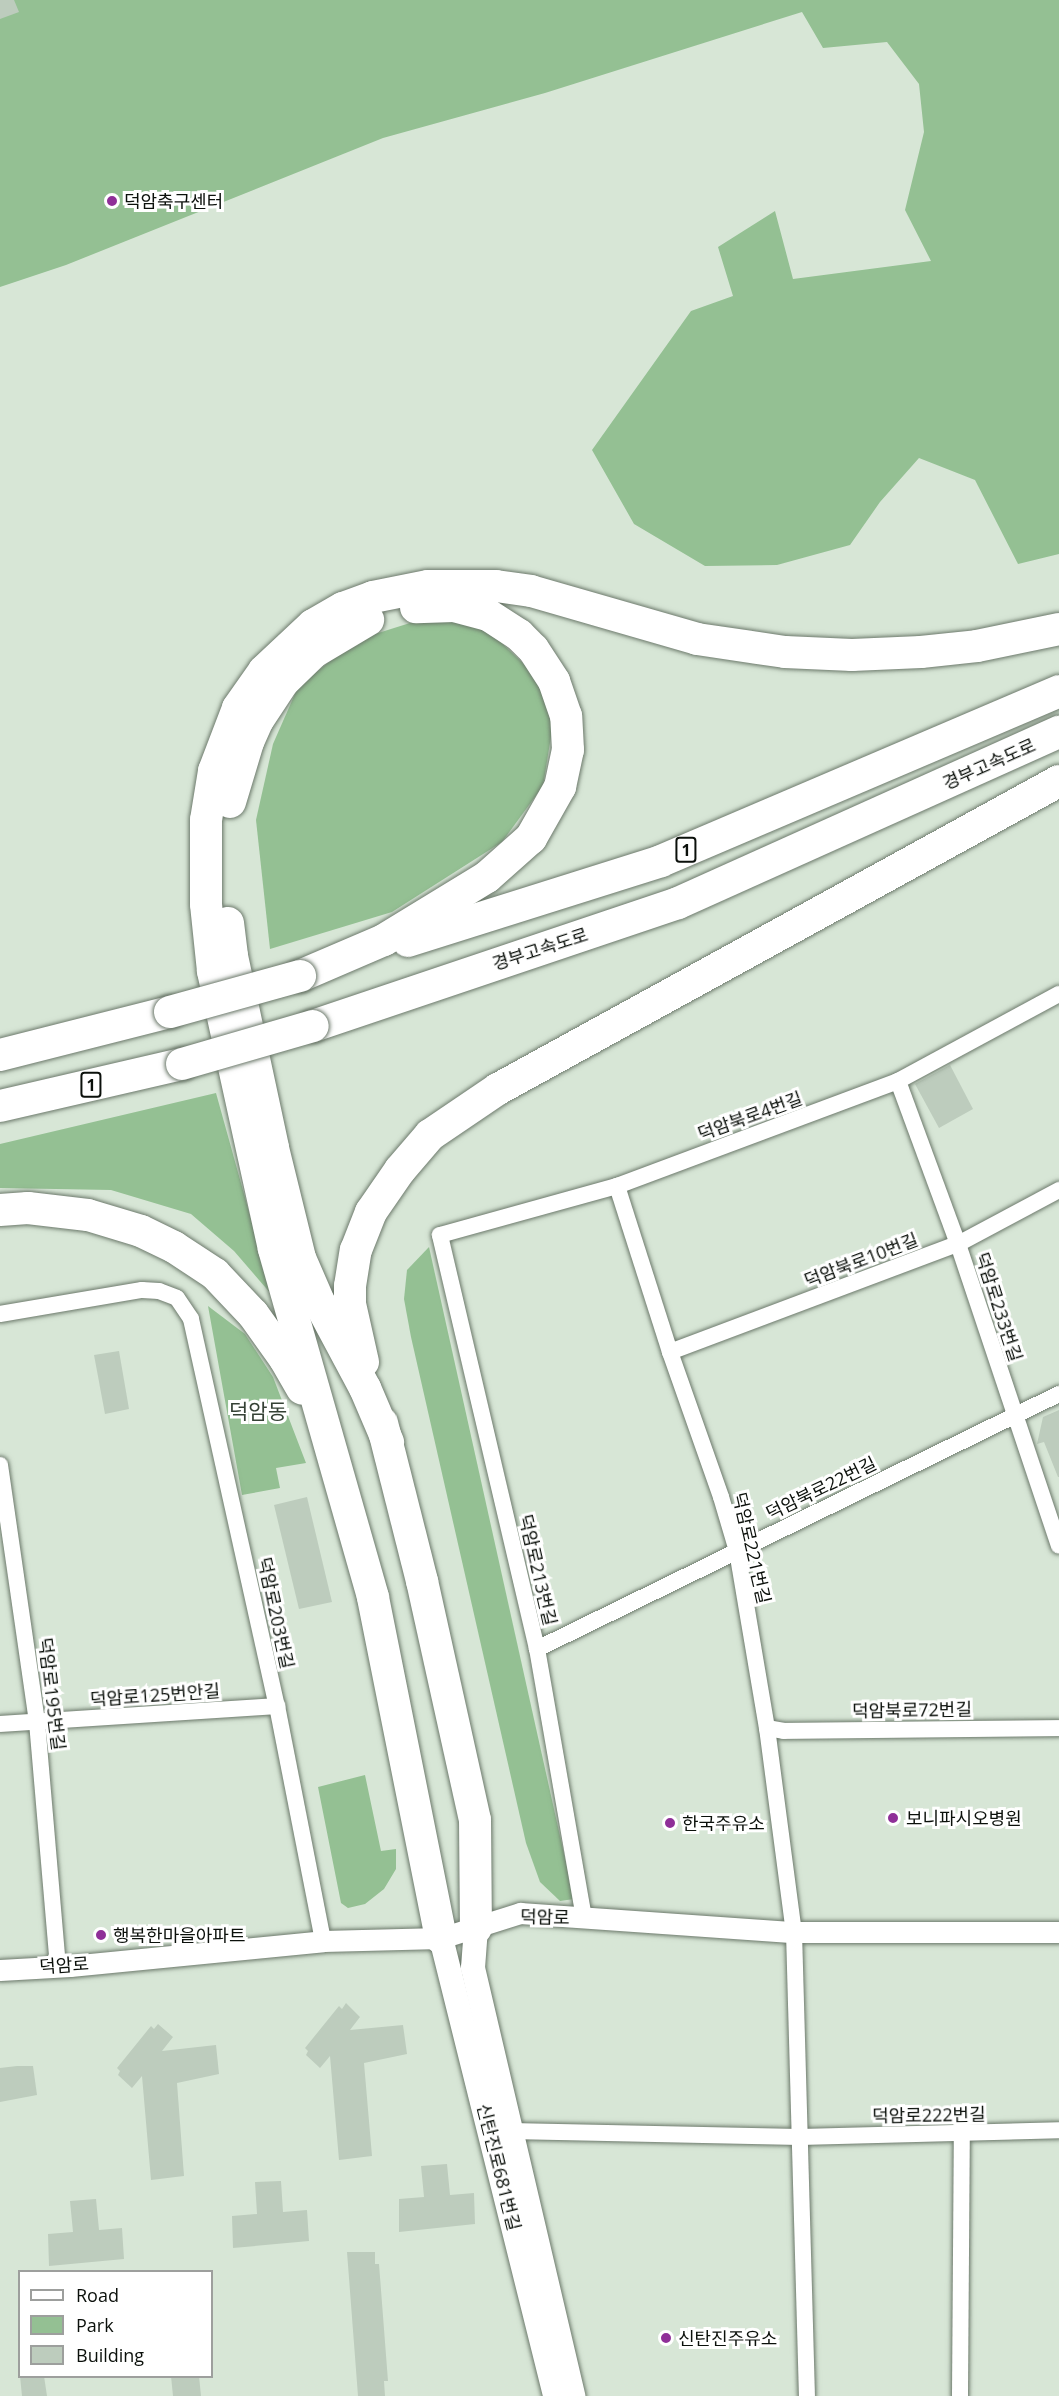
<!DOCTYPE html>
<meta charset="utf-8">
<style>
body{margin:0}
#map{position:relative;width:1059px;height:2396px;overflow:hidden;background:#d7e6d6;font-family:"Open Sans","Noto Sans KR",sans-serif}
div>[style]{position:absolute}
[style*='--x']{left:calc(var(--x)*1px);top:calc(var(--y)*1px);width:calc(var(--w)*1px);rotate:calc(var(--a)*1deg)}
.green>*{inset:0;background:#94c093}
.building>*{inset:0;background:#bdccbd}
.roads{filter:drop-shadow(0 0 2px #6c796b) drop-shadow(0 0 2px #6c796b)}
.minor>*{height:16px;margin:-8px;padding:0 8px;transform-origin:8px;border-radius:8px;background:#fff}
.tertiary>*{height:21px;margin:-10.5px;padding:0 10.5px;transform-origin:10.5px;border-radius:10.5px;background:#fff}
.secondary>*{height:24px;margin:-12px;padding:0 12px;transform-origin:12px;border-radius:12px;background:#fff}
.motorway>*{height:32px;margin:-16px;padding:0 16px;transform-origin:16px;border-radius:16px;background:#fff}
.bridges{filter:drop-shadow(0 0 2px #6c796b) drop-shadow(0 0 2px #6c796b)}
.motorway-bridge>*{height:32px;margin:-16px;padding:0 16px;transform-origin:16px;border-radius:16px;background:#fff}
.dots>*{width:16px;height:16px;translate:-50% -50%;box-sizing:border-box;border:3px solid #fff;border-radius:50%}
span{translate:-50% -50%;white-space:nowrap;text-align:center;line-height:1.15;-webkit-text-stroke:6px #fff;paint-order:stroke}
.shield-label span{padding:2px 4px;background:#fff;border:2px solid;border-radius:4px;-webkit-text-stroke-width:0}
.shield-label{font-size:16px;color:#0b100b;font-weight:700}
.poi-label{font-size:18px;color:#0b100b}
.left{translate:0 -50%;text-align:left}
.street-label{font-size:18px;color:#0b100b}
.quarter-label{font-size:21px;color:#354135}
.legend{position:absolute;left:18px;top:2270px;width:195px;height:108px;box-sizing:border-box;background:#fff;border:2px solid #9d9f9d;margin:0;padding:8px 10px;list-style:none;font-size:18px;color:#0b100b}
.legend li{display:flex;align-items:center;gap:12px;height:30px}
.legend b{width:30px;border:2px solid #9d9f9d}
</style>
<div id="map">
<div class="green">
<div style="clip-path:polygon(0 0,1059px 0,1059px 554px,1018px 564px,975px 480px,919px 458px,880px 502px,850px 545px,777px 565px,705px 566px,634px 524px,592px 450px,691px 311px,733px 296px,718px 247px,775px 211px,793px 279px,931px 261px,905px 210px,924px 132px,919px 84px,887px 42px,823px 48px,802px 12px,545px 93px,383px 138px,66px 265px,0 287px)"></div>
<div style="clip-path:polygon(429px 617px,486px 628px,533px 673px,554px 718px,543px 786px,502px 842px,392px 912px,270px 949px,256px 820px,273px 744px,298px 687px,356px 640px)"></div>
<div style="clip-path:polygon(216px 1093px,272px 1295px,234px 1251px,191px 1214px,111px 1190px,0 1188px,0 1144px)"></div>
<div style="clip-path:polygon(429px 1247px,574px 1899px,560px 1901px,540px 1882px,526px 1843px,411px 1337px,404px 1299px,407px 1270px)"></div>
<div style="clip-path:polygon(208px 1306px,245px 1334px,273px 1377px,306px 1463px,276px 1468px,280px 1488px,242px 1495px)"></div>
<div style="clip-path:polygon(365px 1775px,381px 1851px,396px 1849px,396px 1869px,384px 1889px,365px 1904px,348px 1908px,341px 1903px,318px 1787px)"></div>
</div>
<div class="building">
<div style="clip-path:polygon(0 0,14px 0,19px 12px,0 19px)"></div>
<div style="clip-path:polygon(950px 1065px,973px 1109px,939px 1128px,915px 1084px)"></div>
<div style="clip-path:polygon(119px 1351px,129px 1409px,105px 1414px,94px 1355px)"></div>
<div style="clip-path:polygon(1059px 1410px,1059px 1477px,1058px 1477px,1044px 1442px,1037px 1444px,1043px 1417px)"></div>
<div style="clip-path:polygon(307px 1497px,332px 1602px,299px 1609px,274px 1505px)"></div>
<div style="clip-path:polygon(346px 2003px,360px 2017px,350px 2030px,403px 2025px,407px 2054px,364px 2063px,372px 2156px,339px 2160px,330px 2056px,320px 2068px,306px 2055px,308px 2051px,305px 2048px,339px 2006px,342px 2009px)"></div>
<div style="clip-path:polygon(158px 2024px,173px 2037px,162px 2051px,216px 2045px,219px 2074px,177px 2083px,184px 2176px,151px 2180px,142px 2076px,132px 2088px,118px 2075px,120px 2071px,117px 2068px,151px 2026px,154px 2029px)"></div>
<div style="clip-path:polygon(17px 2066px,33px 2066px,37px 2095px,0 2102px,0 2068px)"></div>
<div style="clip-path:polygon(447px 2164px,450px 2195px,474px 2193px,475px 2224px,399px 2232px,399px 2199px,424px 2197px,421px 2166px)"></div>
<div style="clip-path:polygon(281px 2181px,283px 2212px,307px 2210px,309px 2241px,233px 2248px,232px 2216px,257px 2214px,255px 2182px)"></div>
<div style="clip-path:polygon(96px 2199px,99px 2230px,122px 2228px,124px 2259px,49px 2266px,48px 2234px,73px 2232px,70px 2201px)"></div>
<div style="clip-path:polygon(347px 2252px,375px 2252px,375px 2264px,379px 2264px,388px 2381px,384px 2381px,385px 2396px,358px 2396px)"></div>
<div style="clip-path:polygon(20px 2376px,44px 2376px,47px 2396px,22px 2396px)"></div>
<div style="clip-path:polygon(171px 2376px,199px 2376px,201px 2396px,173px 2396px)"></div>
</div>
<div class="roads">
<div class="minor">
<div style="--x:898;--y:1081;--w:174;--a:69.8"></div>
<div style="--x:958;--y:1244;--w:318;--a:71.5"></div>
<div style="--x:617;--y:1186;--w:174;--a:72.3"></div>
<div style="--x:670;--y:1352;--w:154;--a:70.6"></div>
<div style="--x:721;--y:1497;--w:56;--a:73.5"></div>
<div style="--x:737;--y:1551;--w:180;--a:80.4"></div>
<div style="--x:767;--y:1728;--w:206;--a:82.5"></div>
<div style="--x:794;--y:1932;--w:464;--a:88.4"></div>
<div style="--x:0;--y:1314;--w:144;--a:-9.6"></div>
<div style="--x:142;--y:1290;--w:17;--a:3"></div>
<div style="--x:159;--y:1291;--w:19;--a:21"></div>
<div style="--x:177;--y:1298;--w:25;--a:56"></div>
<div style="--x:191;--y:1319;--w:396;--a:77.5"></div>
<div style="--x:277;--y:1706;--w:239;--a:78.9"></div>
<div style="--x:670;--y:1352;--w:308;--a:-20.6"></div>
<div style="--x:958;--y:1244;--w:115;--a:-28.1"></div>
<div style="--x:0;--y:1465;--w:260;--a:81.8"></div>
<div style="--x:37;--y:1722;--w:245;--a:85.1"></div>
<div style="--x:537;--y:1649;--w:581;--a:-26.04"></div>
<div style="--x:0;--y:1724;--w:278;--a:-3.7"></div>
<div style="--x:767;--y:1728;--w:17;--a:10"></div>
<div style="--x:784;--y:1731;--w:275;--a:-0.6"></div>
<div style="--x:584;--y:1918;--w:273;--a:-99.9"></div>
<div style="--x:537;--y:1649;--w:425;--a:-103.2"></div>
<div style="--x:440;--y:1235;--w:184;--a:-15.5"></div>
<div style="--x:617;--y:1186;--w:300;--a:-20.5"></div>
<div style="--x:898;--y:1081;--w:183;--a:-28.4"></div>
<div style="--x:510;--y:2131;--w:290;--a:1.2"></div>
<div style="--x:800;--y:2137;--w:259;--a:-1.5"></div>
<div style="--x:960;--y:2396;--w:262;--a:-89.6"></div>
</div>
<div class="tertiary">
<div style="--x:0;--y:1970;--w:70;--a:-3.3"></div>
<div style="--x:70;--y:1966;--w:254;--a:-5.6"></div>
<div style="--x:323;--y:1941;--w:118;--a:-1.5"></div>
<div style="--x:441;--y:1938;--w:83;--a:-17.6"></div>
<div style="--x:520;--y:1913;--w:275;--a:4"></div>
<div style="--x:794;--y:1932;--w:265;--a:0"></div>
</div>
<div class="secondary">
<div style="--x:476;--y:1928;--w:40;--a:94.3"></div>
<div style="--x:473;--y:1968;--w:440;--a:76.8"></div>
<div style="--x:441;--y:1938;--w:472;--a:76"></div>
</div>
<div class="motorway">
<div style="--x:230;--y:802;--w:63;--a:-73.3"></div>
<div style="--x:248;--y:742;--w:24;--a:-66"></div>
<div style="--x:258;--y:720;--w:45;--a:-56.7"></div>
<div style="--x:283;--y:682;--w:43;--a:-44.1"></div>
<div style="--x:314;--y:652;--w:63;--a:-30.7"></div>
<div style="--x:228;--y:923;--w:33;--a:83"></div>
<div style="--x:232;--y:956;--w:196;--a:77.9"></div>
<div style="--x:273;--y:1148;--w:113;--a:76.2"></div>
<div style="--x:300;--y:1258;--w:48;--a:66.6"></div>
<div style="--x:319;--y:1302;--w:98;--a:61.9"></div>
<div style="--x:365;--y:1388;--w:59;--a:66.9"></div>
<div style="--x:408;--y:941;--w:265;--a:-17.5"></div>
<div style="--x:661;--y:861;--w:433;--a:-23.1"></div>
<div style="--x:300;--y:976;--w:91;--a:-23.2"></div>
<div style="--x:384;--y:940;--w:121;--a:-31.5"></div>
<div style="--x:487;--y:877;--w:59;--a:-41.6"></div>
<div style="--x:531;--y:838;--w:59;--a:-60.4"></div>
<div style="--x:560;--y:787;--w:38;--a:-78"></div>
<div style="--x:568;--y:750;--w:34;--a:-93"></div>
<div style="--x:566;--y:716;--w:37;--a:-109"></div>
<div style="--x:554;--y:681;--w:38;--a:-123"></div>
<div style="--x:533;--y:649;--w:20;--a:-135"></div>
<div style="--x:519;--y:635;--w:37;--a:-147"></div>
<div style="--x:488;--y:615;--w:35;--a:-165"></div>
<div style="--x:454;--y:606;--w:38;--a:178"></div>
<div style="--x:313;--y:1026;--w:385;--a:-18.6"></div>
<div style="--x:678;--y:903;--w:418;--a:-24.2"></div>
<div style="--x:0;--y:1055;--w:175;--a:-14.2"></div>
<div style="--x:0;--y:1106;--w:187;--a:-13"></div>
<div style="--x:0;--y:1210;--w:28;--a:-4"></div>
<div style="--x:28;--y:1208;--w:60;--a:6.7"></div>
<div style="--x:88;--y:1215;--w:55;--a:16.8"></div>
<div style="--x:141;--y:1231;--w:37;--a:26"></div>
<div style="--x:174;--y:1247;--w:49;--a:33.4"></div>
<div style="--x:215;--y:1274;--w:55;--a:46.5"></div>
<div style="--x:253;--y:1314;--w:55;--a:54.6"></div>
<div style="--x:285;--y:1359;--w:34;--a:60"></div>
<div style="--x:363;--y:1362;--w:59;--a:-102.6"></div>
<div style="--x:350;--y:1304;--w:18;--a:-90"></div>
<div style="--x:350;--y:1286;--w:36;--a:-81"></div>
<div style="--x:356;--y:1250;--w:41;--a:-68.5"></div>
<div style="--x:371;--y:1212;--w:51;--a:-55.4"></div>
<div style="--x:400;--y:1170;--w:46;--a:-49.4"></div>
<div style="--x:430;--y:1135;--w:82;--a:-34.1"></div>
<div style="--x:498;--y:1089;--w:640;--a:-28.77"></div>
<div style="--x:382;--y:1423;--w:163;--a:75.8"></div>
<div style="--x:422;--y:1581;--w:245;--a:77.5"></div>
<div style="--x:475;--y:1820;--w:108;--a:89.5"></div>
<div style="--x:441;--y:1938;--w:348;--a:-101.3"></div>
<div style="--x:373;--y:1597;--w:362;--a:-105.9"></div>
<div style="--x:274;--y:1249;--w:285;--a:-102.4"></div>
<div style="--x:213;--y:971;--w:67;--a:-96"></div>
<div style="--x:206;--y:904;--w:84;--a:-90"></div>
<div style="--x:206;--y:820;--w:50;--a:-80.7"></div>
<div style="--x:214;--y:771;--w:67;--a:-69.1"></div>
<div style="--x:238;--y:708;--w:45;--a:-54.9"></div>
<div style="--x:264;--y:671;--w:67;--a:-43.2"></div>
<div style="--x:313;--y:625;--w:34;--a:-30"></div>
<div style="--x:343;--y:608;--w:32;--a:-20"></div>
<div style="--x:373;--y:597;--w:56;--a:-11.3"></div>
<div style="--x:428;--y:586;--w:68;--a:0"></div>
<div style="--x:496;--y:586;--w:35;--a:8"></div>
<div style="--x:531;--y:591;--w:173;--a:16.1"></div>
<div style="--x:697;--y:639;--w:89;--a:8.4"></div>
<div style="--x:785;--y:652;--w:67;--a:2.6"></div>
<div style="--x:852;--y:655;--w:69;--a:-2.5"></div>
<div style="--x:921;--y:652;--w:56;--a:-6.1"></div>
<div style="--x:977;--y:646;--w:84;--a:-11.7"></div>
</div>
</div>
<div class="bridges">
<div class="motorway-bridge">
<div style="--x:170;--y:1012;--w:135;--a:-15.5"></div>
<div style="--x:182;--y:1064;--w:136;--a:-16.2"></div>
</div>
</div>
<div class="dots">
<div style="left:112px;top:201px;background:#8f2f98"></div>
<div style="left:893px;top:1818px;background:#8f2f98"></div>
<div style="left:670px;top:1823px;background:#8f2f98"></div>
<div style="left:101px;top:1935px;background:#8f2f98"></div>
<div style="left:666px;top:2338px;background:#8f2f98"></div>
</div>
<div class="shield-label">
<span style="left:686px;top:850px">1</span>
<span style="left:91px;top:1085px">1</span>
</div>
<div class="poi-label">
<span class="left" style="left:124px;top:201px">덕암축구센터</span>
<span class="left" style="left:906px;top:1818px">보니파시오병원</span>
<span class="left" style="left:682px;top:1823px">한국주유소</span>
<span class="left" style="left:113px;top:1935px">행복한마을아파트</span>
<span class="left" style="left:678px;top:2338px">신탄진주유소</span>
</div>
<div class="street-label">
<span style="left:989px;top:764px;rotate:-24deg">경부고속도로</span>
<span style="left:540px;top:949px;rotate:-18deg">경부고속도로</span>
<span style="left:750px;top:1116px;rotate:-20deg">덕암북로4번길</span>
<span style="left:861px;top:1260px;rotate:-21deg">덕암북로10번길</span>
<span style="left:999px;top:1307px;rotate:72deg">덕암로233번길</span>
<span style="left:821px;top:1488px;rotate:-26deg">덕암북로22번길</span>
<span style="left:752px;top:1548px;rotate:77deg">덕암로221번길</span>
<span style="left:538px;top:1570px;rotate:77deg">덕암로213번길</span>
<span style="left:276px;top:1613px;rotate:78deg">덕암로203번길</span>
<span style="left:52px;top:1694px;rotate:83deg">덕암로195번길</span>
<span style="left:155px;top:1695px;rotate:-4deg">덕암로125번안길</span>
<span style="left:912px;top:1710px;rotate:-1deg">덕암북로72번길</span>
<span style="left:545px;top:1917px;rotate:1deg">덕암로</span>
<span style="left:64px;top:1965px;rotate:-4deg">덕암로</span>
<span style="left:929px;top:2115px;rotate:-1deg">덕암로222번길</span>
<span style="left:499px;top:2167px;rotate:76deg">신탄진로681번길</span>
</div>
<div class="quarter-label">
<span style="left:258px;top:1411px">덕암동</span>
</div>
<ul class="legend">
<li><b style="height:8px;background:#fff"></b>Road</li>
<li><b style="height:16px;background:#94c093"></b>Park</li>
<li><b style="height:16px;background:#bdccbd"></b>Building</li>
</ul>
</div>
